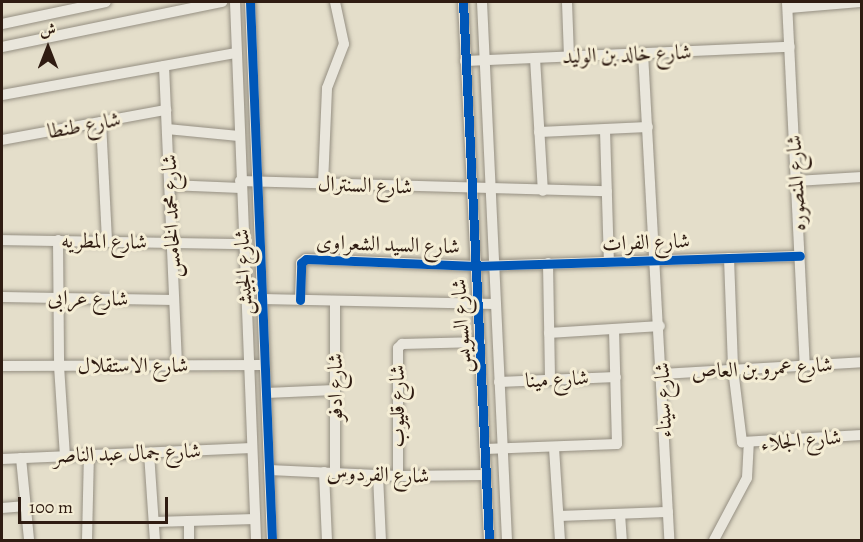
<!DOCTYPE html>
<meta charset="utf-8">
<style>
body{margin:0}
#map{position:relative;width:863px;height:542px;overflow:hidden;background:#e4deca;font-family:Alegreya,Amiri,serif}
div>[style]{position:absolute}
[style*='--x']{left:calc(var(--x)*1px);top:calc(var(--y)*1px);width:calc(var(--w)*1px);rotate:calc(var(--a)*1deg)}
.roads{filter:drop-shadow(0 0 2px #958f82) drop-shadow(0 0 2px #958f82)}
.street>*{height:10px;margin:-5px;padding:0 5px;transform-origin:5px;border-radius:5px;background:#e9e6dc}
.cycleway>*{height:9px;margin:-4.5px;padding:0 4.5px;transform-origin:4.5px;border-radius:4.5px;background:#0057b8}
span{translate:-50% -50%;white-space:nowrap;text-align:center;line-height:1.15;-webkit-text-stroke:6px #f4edd5;paint-order:stroke}
.street-label{font-size:21px;color:#2f1c12}
.frame{position:absolute;inset:0;border:3px solid #2f1c12;pointer-events:none}
.north{position:absolute;left:18px;top:18px;width:60px;height:60px;-webkit-text-stroke:4px #f4edd5;paint-order:stroke;rotate:0deg;font-size:16px;font-weight:700;line-height:24px;text-align:center;color:#2f1c12}
.north::after{content:'';display:block;margin:auto;width:21px;height:27px;background:#2f1c12;clip-path:polygon(50% 0,100% 100%,50% 72%,0 100%)}
.scale{position:absolute;left:18px;top:497px;width:150px;height:27px;box-sizing:border-box;border:3px solid #2f1c12;border-top:0;padding-left:8px;font-size:18px;line-height:21px;white-space:nowrap;color:#2f1c12;-webkit-text-stroke:4px #f4edd5;paint-order:stroke}
</style>
<div id="map">
<div class="roads">
<div class="street">
<div style="--x:235;--y:2;--w:538;--a:87.76"></div>
<div style="--x:250;--y:2;--w:538;--a:87.66"></div>
<div style="--x:463;--y:2;--w:539;--a:87.23"></div>
<div style="--x:482;--y:2;--w:539;--a:87.34"></div>
<div style="--x:567;--y:2;--w:54;--a:87.9"></div>
<div style="--x:787;--y:2;--w:363;--a:87.2"></div>
<div style="--x:788;--y:8;--w:73;--a:-4.7"></div>
<div style="--x:2;--y:24;--w:106;--a:-11.9"></div>
<div style="--x:2;--y:47;--w:225;--a:-11.6"></div>
<div style="--x:643;--y:53;--w:488;--a:86.9"></div>
<div style="--x:535;--y:58;--w:133;--a:86.6"></div>
<div style="--x:465;--y:61;--w:325;--a:-2.5"></div>
<div style="--x:164;--y:66;--w:299;--a:87.5"></div>
<div style="--x:2;--y:95;--w:238;--a:-10.2"></div>
<div style="--x:101;--y:122;--w:119;--a:87.1"></div>
<div style="--x:167;--y:129;--w:72;--a:5.6"></div>
<div style="--x:605;--y:130;--w:131;--a:88.3"></div>
<div style="--x:539;--y:132;--w:109;--a:-2.6"></div>
<div style="--x:2;--y:140;--w:167;--a:-10.4"></div>
<div style="--x:240;--y:181;--w:367;--a:1.6"></div>
<div style="--x:796;--y:181;--w:66;--a:-3.5"></div>
<div style="--x:323;--y:184;--w:96;--a:-87.6"></div>
<div style="--x:327;--y:88;--w:47;--a:-68.9"></div>
<div style="--x:344;--y:44;--w:43;--a:-102.1"></div>
<div style="--x:169;--y:185;--w:72;--a:2.4"></div>
<div style="--x:2;--y:240;--w:241;--a:1"></div>
<div style="--x:58;--y:240;--w:126;--a:89.5"></div>
<div style="--x:59;--y:366;--w:90;--a:86.2"></div>
<div style="--x:729;--y:258;--w:111;--a:87.9"></div>
<div style="--x:733;--y:369;--w:74;--a:83"></div>
<div style="--x:742;--y:442;--w:120;--a:-3.3"></div>
<div style="--x:548;--y:263;--w:117;--a:89"></div>
<div style="--x:2;--y:297;--w:172;--a:1"></div>
<div style="--x:262;--y:299;--w:233;--a:1.2"></div>
<div style="--x:300;--y:300;--w:37;--a:-88"></div>
<div style="--x:301;--y:263;--w:6;--a:-39"></div>
<div style="--x:306;--y:259;--w:170;--a:2.4"></div>
<div style="--x:476;--y:266;--w:324;--a:-1.8"></div>
<div style="--x:335;--y:301;--w:172;--a:90"></div>
<div style="--x:549;--y:333;--w:111;--a:-3.6"></div>
<div style="--x:2;--y:366;--w:263;--a:-0.2"></div>
<div style="--x:662;--y:374;--w:200;--a:-3.4"></div>
<div style="--x:499;--y:382;--w:117;--a:-2.4"></div>
<div style="--x:266;--y:393;--w:69;--a:-2.5"></div>
<div style="--x:554;--y:448;--w:92;--a:86.3"></div>
<div style="--x:485;--y:449;--w:132;--a:-2.2"></div>
<div style="--x:617;--y:444;--w:115;--a:-91.5"></div>
<div style="--x:149;--y:453;--w:87;--a:86.1"></div>
<div style="--x:21;--y:458;--w:82;--a:84.4"></div>
<div style="--x:2;--y:459;--w:250;--a:-2.5"></div>
<div style="--x:269;--y:470;--w:129;--a:2.7"></div>
<div style="--x:398;--y:476;--w:88;--a:-0.7"></div>
<div style="--x:324;--y:472;--w:68;--a:87.5"></div>
<div style="--x:378;--y:475;--w:65;--a:87.4"></div>
<div style="--x:398;--y:476;--w:128;--a:-90"></div>
<div style="--x:398;--y:348;--w:6;--a:-45"></div>
<div style="--x:402;--y:344;--w:78;--a:-1.5"></div>
<div style="--x:2;--y:508;--w:24;--a:-5"></div>
<div style="--x:620;--y:514;--w:26;--a:86"></div>
<div style="--x:559;--y:516;--w:109;--a:-2.1"></div>
<div style="--x:189;--y:521;--w:19;--a:90"></div>
<div style="--x:154;--y:522;--w:101;--a:-1.7"></div>
<div style="--x:87;--y:540;--w:85;--a:-88.7"></div>
<div style="--x:714;--y:540;--w:70;--a:-62"></div>
<div style="--x:747;--y:478;--w:34;--a:-87"></div>
</div>
</div>
<div class="cycleway">
<div style="--x:250;--y:2;--w:538;--a:87.66"></div>
<div style="--x:463;--y:2;--w:539;--a:87.23"></div>
<div style="--x:300;--y:300;--w:37;--a:-88"></div>
<div style="--x:301;--y:263;--w:6;--a:-39"></div>
<div style="--x:306;--y:259;--w:170;--a:2.4"></div>
<div style="--x:476;--y:266;--w:324;--a:-1.8"></div>
</div>
<div class="street-label">
<span style="left:627px;top:54px;rotate:-2deg">شارع خالد بن الوليد</span>
<span style="left:84px;top:125px;rotate:-10deg">شارع طنطا</span>
<span style="left:796px;top:183px;rotate:-93deg">شارع المنصوره</span>
<span style="left:365px;top:185px;rotate:2deg">شارع السنترال</span>
<span style="left:171px;top:216px;rotate:-92deg">شارع محمد الخامس</span>
<span style="left:104px;top:241px;rotate:1deg">شارع المطريه</span>
<span style="left:646px;top:242px;rotate:-2deg">شارع الفرات</span>
<span style="left:388px;top:244px;rotate:2deg">شارع السيد الشعراوى</span>
<span style="left:243px;top:272px;rotate:-92deg">شارع الجيش</span>
<span style="left:88px;top:298px;rotate:1deg">شارع عرابى</span>
<span style="left:461px;top:326px;rotate:-93deg">شارع السويس</span>
<span style="left:133px;top:365px">شارع الاستقلال</span>
<span style="left:762px;top:368px;rotate:-3deg">شارع عمرو بن العاص</span>
<span style="left:557px;top:379px;rotate:-3deg">شارع مينا</span>
<span style="left:335px;top:387px;rotate:-90deg">شارع ادفو</span>
<span style="left:663px;top:400px;rotate:-92deg">شارع سيناء</span>
<span style="left:397px;top:406px;rotate:-90deg">شارع قليوب</span>
<span style="left:801px;top:440px;rotate:-5deg">شارع الجلاء</span>
<span style="left:127px;top:453px;rotate:-2deg">شارع جمال عبد الناصر</span>
<span style="left:378px;top:474px;rotate:2deg">شارع الفردوس</span>
</div>
<div class="frame"></div>
<div class="north">ش</div>
<div class="scale">100 m</div>
</div>
